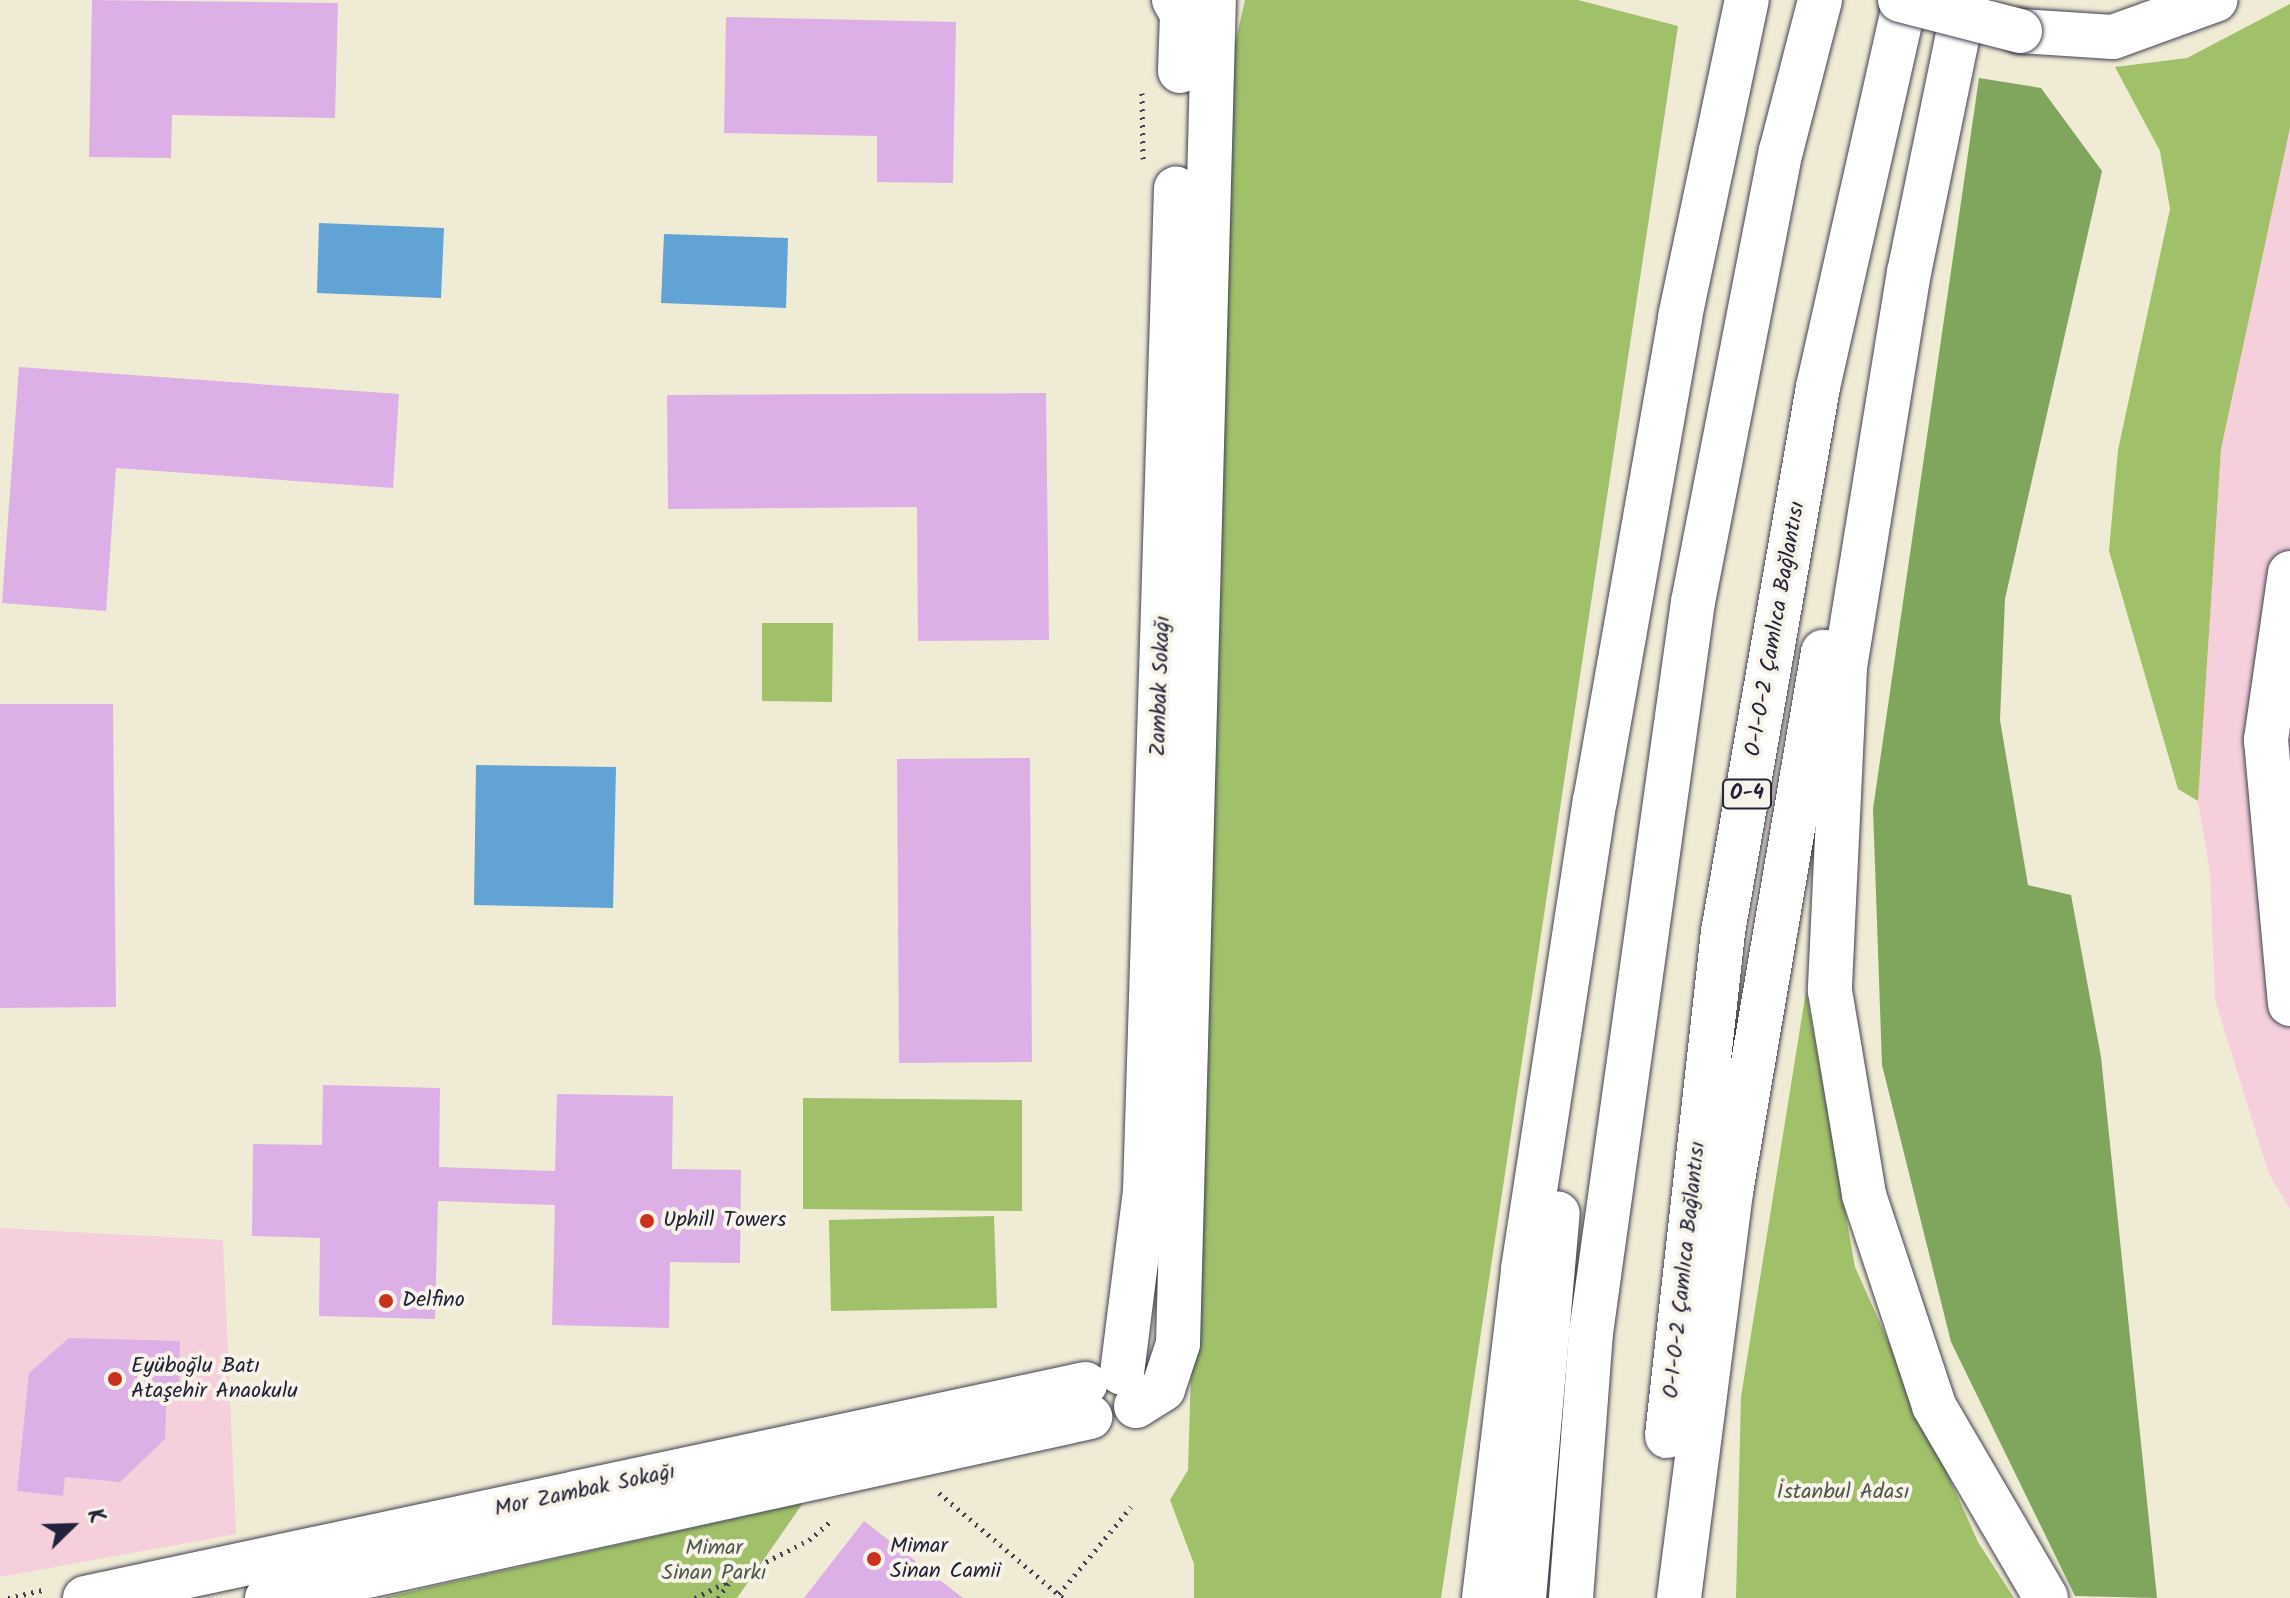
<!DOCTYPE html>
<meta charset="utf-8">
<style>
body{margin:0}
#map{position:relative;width:2290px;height:1598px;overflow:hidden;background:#f0ebd5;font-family:Kalam,sans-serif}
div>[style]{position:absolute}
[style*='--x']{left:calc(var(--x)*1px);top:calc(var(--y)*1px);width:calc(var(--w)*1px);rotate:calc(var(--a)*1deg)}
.built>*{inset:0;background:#f5cfdc}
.green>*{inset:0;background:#a0c069}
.forest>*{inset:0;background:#80a65d}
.water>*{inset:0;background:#60a3d4}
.building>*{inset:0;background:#dcb0e6}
.path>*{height:5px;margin-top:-2.5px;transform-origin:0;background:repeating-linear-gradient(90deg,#414052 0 2px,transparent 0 8px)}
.roads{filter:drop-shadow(0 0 2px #414052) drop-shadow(0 0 2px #414052)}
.secondary>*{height:44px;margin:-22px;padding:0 22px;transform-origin:22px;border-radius:22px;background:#fff}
.highway>*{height:44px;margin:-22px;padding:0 22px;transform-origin:22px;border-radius:22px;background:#fff}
.bridges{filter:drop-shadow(0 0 2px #414052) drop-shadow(0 0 2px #414052)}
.secondary-bridge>*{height:44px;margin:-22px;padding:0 22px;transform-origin:22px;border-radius:22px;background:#fff}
.dots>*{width:22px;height:22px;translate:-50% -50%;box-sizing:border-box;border:4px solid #f7f3e8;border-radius:50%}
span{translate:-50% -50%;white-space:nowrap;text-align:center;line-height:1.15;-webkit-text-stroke:8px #f7f3e8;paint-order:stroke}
.shield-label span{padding:2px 6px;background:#f7f3e8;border:2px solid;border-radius:6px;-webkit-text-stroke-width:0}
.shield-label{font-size:20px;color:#22223b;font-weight:700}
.street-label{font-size:22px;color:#22223b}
.poi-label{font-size:22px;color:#22223b}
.left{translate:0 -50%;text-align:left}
.park-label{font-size:22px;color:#4e594b}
.north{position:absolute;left:32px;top:1486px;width:80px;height:80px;-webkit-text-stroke:6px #f7f3e8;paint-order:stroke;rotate:67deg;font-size:22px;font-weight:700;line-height:32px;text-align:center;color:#22223b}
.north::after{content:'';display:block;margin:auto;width:28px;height:36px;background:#22223b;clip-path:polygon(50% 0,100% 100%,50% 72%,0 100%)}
</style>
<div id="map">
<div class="built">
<div style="clip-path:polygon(2290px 128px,2290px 1209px,2269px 1174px,2215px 1000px,2210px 872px,2198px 801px,2221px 449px)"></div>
<div style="clip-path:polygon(0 1228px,223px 1240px,236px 1534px,0 1577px)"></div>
</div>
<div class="green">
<div style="clip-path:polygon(1245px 0,1578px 0,1678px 26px,1441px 1598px,1194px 1598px,1194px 1564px,1170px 1500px,1188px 1470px,1231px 61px)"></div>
<div style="clip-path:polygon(2290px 4px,2290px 128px,2221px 449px,2198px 801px,2178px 789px,2109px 551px,2118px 450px,2170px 209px,2160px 151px,2115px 67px,2187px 58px)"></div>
<div style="clip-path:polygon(762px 623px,833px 623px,832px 702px,762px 701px)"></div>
<div style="clip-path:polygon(1806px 991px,1855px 1267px,1978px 1542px,2014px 1598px,1736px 1598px,1741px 1397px)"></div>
<div style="clip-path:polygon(803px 1098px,1022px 1100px,1022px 1211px,803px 1209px)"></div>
<div style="clip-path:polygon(994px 1216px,997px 1308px,831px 1311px,829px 1220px)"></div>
<div style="clip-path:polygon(803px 1503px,737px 1598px,382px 1598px)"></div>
</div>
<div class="forest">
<div style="clip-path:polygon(1979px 78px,2041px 88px,2102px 171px,2005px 599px,2000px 720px,2028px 885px,2071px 895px,2101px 1057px,2157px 1598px,2075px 1596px,1951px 1342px,1882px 1065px,1873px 809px)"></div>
</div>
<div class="water">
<div style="clip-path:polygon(319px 223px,444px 228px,441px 298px,317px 293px)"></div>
<div style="clip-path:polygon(664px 234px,788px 238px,786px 308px,661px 303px)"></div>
<div style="clip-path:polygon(476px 765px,616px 767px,613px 908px,474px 905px)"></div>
</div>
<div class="building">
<div style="clip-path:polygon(92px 0,338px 3px,335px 118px,172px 115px,171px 158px,89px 157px)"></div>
<div style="clip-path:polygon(726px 17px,956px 22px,953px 183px,877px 182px,877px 136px,724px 133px)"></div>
<div style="clip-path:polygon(19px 367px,399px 394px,393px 488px,116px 468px,106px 611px,2px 603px)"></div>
<div style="clip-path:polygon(1046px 393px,1049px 640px,918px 641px,917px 507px,668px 509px,667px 395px)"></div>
<div style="clip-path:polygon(0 704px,113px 704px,116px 1007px,0 1008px)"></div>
<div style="clip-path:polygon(1030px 758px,1032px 1062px,899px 1063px,897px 759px)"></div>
<div style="clip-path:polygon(323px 1085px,440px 1088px,439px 1167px,555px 1171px,557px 1094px,673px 1096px,672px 1169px,741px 1170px,740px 1263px,670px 1262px,669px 1328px,552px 1325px,555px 1205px,438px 1201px,435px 1319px,319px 1316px,320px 1238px,252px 1236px,253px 1144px,322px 1145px)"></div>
<div style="clip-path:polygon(69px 1338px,180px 1341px,179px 1387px,167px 1387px,165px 1439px,120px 1482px,65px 1477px,63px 1496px,17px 1491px,29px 1373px)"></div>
<div style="clip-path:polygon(864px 1521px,963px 1598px,804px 1598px)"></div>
</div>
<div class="path">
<div style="--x:1142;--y:93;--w:66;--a:89.1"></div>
<div style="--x:939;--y:1493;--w:162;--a:40.3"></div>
<div style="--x:1059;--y:1594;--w:113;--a:-50.4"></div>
<div style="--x:8;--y:1598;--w:37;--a:-13"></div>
<div style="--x:695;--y:1598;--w:128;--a:-27"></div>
<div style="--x:809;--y:1540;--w:30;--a:-41"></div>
<div style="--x:718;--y:1598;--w:19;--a:-54"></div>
</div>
<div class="roads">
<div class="secondary">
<div style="--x:1174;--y:0;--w:16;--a:60"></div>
<div style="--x:1182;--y:14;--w:57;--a:92"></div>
<div style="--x:2020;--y:31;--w:93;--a:3.7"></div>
<div style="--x:2113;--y:37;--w:109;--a:-19.9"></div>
<div style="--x:2290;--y:573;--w:169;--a:98.2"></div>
<div style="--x:2266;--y:740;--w:265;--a:84.8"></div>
<div style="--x:1122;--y:1373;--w:183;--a:-82.8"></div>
<div style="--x:1145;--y:1191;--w:1003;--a:-88.23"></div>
<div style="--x:1136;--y:1406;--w:32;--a:-32"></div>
<div style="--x:1163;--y:1389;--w:47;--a:-71.6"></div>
<div style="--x:1178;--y:1344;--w:1344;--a:-88.47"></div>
<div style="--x:85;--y:1598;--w:1023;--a:-12.08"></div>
<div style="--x:267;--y:1598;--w:843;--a:-12.4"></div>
</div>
<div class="highway">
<div style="--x:1965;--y:0;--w:278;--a:101.6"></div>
<div style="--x:1909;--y:272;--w:401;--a:99.2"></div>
<div style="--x:1845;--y:668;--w:323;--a:92.7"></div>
<div style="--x:1830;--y:991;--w:207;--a:80.5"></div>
<div style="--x:1864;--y:1195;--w:222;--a:71.6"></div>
<div style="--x:1934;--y:1406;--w:222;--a:59.7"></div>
<div style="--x:1667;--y:1436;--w:507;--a:-83.66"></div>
<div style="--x:1723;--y:932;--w:553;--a:-80.11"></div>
<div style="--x:1818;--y:387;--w:397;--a:-77.3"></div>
<div style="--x:1484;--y:1598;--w:331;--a:-83.2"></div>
<div style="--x:1523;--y:1269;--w:474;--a:-81.3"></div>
<div style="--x:1595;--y:801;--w:491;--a:-80"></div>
<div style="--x:1680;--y:317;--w:324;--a:-78.1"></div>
<div style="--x:1524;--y:1598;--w:386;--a:-85"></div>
<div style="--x:1571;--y:1598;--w:266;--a:-85.7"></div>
<div style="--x:1591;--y:1333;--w:738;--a:-82.06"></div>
<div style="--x:1693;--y:602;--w:460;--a:-79"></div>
<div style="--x:1781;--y:151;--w:156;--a:-75.5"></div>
<div style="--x:1679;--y:1598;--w:409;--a:-82.7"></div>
<div style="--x:1731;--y:1192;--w:548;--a:-80.33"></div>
</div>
</div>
<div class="bridges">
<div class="secondary-bridge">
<div style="--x:1900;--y:0;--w:124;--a:14.5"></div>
</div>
</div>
<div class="dots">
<div style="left:647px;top:1221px;background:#c8321e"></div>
<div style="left:386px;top:1301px;background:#c8321e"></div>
<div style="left:115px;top:1379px;background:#c8321e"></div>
<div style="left:874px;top:1559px;background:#c8321e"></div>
</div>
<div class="shield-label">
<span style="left:1747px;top:794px">O-4</span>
</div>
<div class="street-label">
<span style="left:1776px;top:629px;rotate:-80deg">O-1-O-2 Çamlıca Bağlantısı</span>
<span style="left:1161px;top:686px;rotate:-88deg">Zambak Sokağı</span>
<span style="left:1685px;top:1270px;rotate:-84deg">O-1-O-2 Çamlıca Bağlantısı</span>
<span style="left:585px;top:1491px;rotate:-12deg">Mor Zambak Sokağı</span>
</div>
<div class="poi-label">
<span class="left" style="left:663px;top:1221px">Uphill Towers</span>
<span class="left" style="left:402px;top:1301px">Delfino</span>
<span class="left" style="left:131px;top:1379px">Eyüboğlu Batı<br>Ataşehir Anaokulu</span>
<span class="left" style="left:890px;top:1559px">Mimar<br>Sinan Camii</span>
</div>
<div class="park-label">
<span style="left:1843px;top:1493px">İstanbul Adası</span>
<span style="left:714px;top:1561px">Mimar<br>Sinan Parkı</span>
</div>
<div class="north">K</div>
</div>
